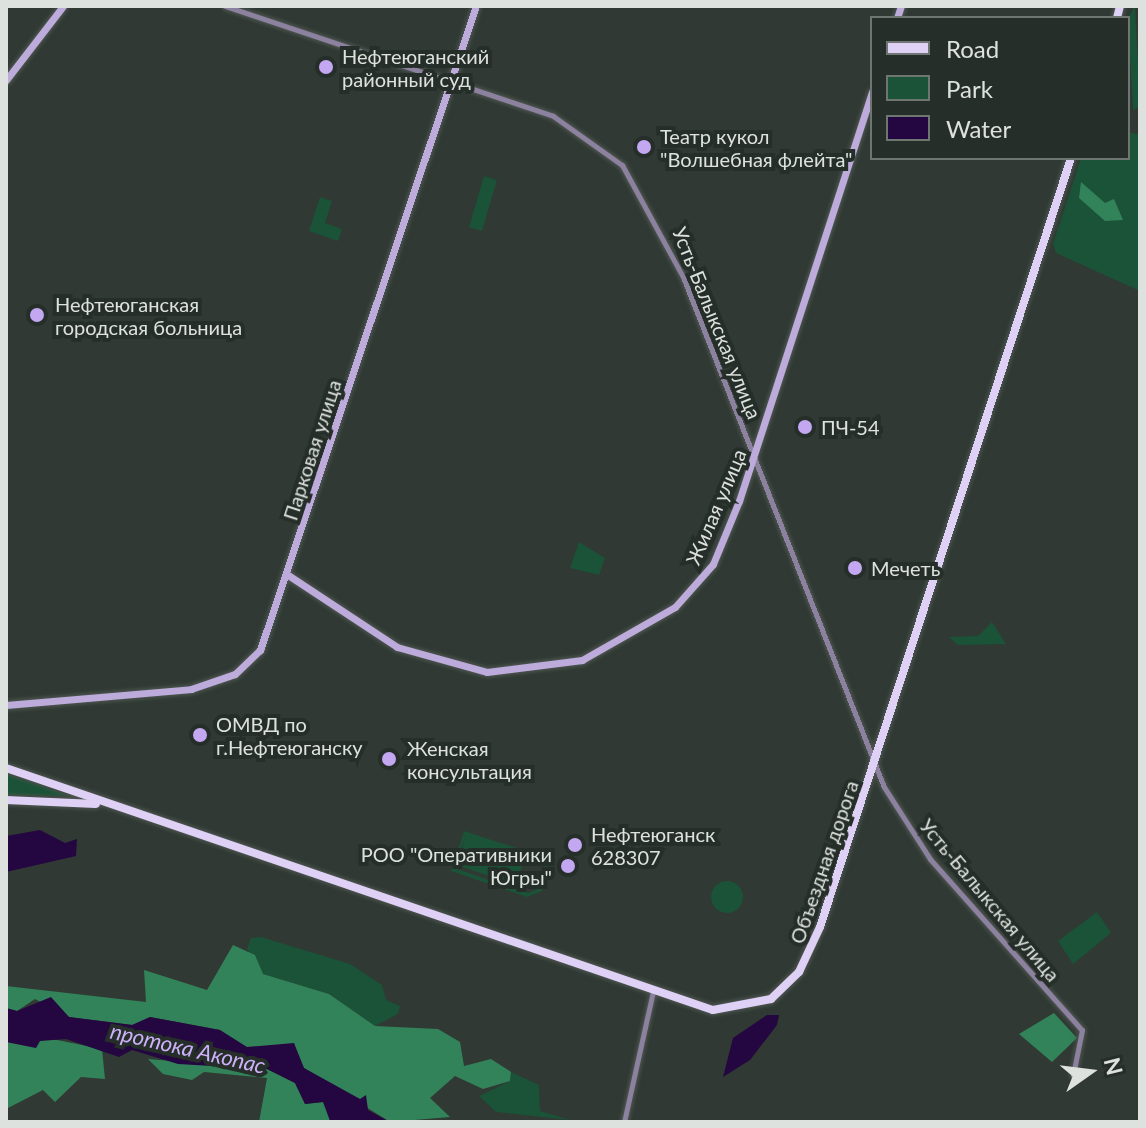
<!DOCTYPE html>
<meta charset="utf-8">
<style>
body{margin:0}
#map{position:relative;width:1146px;height:1128px;overflow:hidden;background:#303933;font-family:Lato,sans-serif}
div>[style]{position:absolute}
[style*='--x']{left:calc(var(--x)*1px);top:calc(var(--y)*1px);width:calc(var(--w)*1px);rotate:calc(var(--a)*1deg)}
.green>*{inset:0;background:#1a5337}
.round{border-radius:50%}
.forest>*{inset:0;background:#33835a}
.water>*{inset:0;background:#240641}
.roads{filter:drop-shadow(0 0 2px #4f5752) drop-shadow(0 0 2px #4f5752)}
.street>*{height:5px;margin:-2.5px;padding:0 2.5px;transform-origin:2.5px;border-radius:2.5px;background:#8c819f}
.secondary>*{height:7px;margin:-3.5px;padding:0 3.5px;transform-origin:3.5px;border-radius:3.5px;background:#bdacdb}
.primary>*{height:8px;margin:-4px;padding:0 4px;transform-origin:4px;border-radius:4px;background:#dfd1f6}
.dots>*{width:22px;height:22px;translate:-50% -50%;box-sizing:border-box;border:4px solid #262e29;border-radius:50%}
span{translate:-50% -50%;white-space:nowrap;text-align:center;line-height:1.15;-webkit-text-stroke:8px #262e29;paint-order:stroke}
.poi-label{font-size:20px;color:#dde2df}
.left{translate:0 -50%;text-align:left}
.right{translate:-100% -50%;text-align:right}
.street-label{font-size:20px;color:#dde2df}
.water-label{font-size:22px;color:#ccb0f9;font-style:italic}
.frame{position:absolute;inset:0;border:8px solid #dde2df;pointer-events:none}
.legend{position:absolute;left:870px;top:16px;width:260px;height:144px;box-sizing:border-box;background:#262e29;border:2px solid #6f7672;margin:0;padding:10px 14px;list-style:none;font-size:24px;color:#dde2df}
.legend li{display:flex;align-items:center;gap:16px;height:40px}
.legend b{width:40px;border:2px solid #6f7672}
.north{position:absolute;left:1050px;top:1032px;width:80px;height:80px;-webkit-text-stroke:6px #262e29;paint-order:stroke;rotate:76deg;font-size:22px;font-weight:700;line-height:32px;text-align:center;color:#dde2df}
.north::after{content:'';display:block;margin:auto;width:28px;height:36px;background:#dde2df;clip-path:polygon(50% 0,100% 100%,50% 72%,0 100%)}
</style>
<div id="map">
<div class="green">
<div style="clip-path:polygon(1135px 6px,1140px 106px,1133px 110px,1128px 18px)"></div>
<div style="clip-path:polygon(1128px 132px,1140px 135px,1140px 291px,1056px 253px,1053px 244px,1081px 158px,1128px 158px)"></div>
<div style="clip-path:polygon(484px 176px,497px 180px,482px 231px,469px 227px)"></div>
<div style="clip-path:polygon(320px 197px,332px 201px,325px 223px,342px 229px,338px 241px,309px 231px)"></div>
<div style="clip-path:polygon(579px 542px,605px 558px,599px 575px,570px 568px)"></div>
<div style="clip-path:polygon(992px 622px,1006px 644px,958px 645px,949px 637px,978px 636px)"></div>
<div style="clip-path:polygon(6px 774px,71px 796px,6px 795px)"></div>
<div style="clip-path:polygon(evenodd,464px 831px,541px 856px,549px 871px,542px 891px,527px 897px,451px 871px,464px 831px,466px 835px,457px 865px,515px 885px,526px 855px,544px 866px,538px 889px,528px 893px,454px 868px,466px 835px)"></div>
<div class="round" style="left:711px;top:881px;width:32px;height:32px"></div>
<div style="clip-path:polygon(1097px 912px,1111px 933px,1073px 964px,1058px 941px)"></div>
<div style="clip-path:polygon(261px 937px,350px 964px,382px 985px,386px 1000px,400px 1006px,398px 1014px,375px 1026px,329px 994px,263px 974px,247px 949px,251px 938px)"></div>
<div style="clip-path:polygon(511px 1072px,539px 1085px,540px 1111px,570px 1120px,496px 1112px,479px 1096px,510px 1081px)"></div>
</div>
<div class="forest">
<div style="clip-path:polygon(1081px 182px,1105px 203px,1114px 199px,1123px 220px,1105px 221px,1079px 198px)"></div>
<div style="clip-path:polygon(233px 945px,255px 955px,263px 974px,329px 994px,375px 1026px,438px 1029px,460px 1042px,464px 1066px,491px 1059px,511px 1072px,510px 1081px,483px 1089px,455px 1076px,430px 1098px,450px 1117px,390px 1122px,304px 1068px,288px 1046px,241px 1047px,220px 1030px,150px 1017px,133px 1025px,69px 1017px,35px 999px,17px 1011px,6px 1008px,6px 986px,146px 1002px,144px 970px,207px 990px)"></div>
<div style="clip-path:polygon(1054px 1013px,1077px 1038px,1052px 1062px,1019px 1034px)"></div>
<div style="clip-path:polygon(52px 1039px,102px 1049px,105px 1079px,81px 1077px,55px 1102px,43px 1090px,6px 1109px,6px 1042px)"></div>
<div style="clip-path:polygon(148px 1059px,267px 1069px,295px 1083px,305px 1104px,323px 1102px,342px 1122px,259px 1122px,267px 1078px,204px 1072px,192px 1080px,163px 1074px)"></div>
</div>
<div class="water">
<div style="clip-path:polygon(40px 830px,65px 843px,77px 839px,76px 856px,6px 872px,6px 836px)"></div>
<div style="clip-path:polygon(51px 997px,69px 1017px,132px 1025px,150px 1017px,220px 1030px,247px 1047px,294px 1043px,304px 1068px,360px 1099px,366px 1095px,368px 1110px,390px 1122px,330px 1121px,323px 1102px,305px 1104px,295px 1083px,267px 1069px,178px 1064px,132px 1050px,119px 1057px,66px 1039px,40px 1041px,36px 1048px,6px 1042px,6px 1008px,17px 1011px)"></div>
<div style="clip-path:polygon(767px 1015px,779px 1015px,777px 1025px,750px 1060px,723px 1077px,733px 1038px)"></div>
</div>
<div class="roads">
<div class="street">
<div style="--x:225;--y:6;--w:346;--a:18.5"></div>
<div style="--x:553;--y:116;--w:85;--a:35.4"></div>
<div style="--x:622;--y:165;--w:128;--a:61.4"></div>
<div style="--x:683;--y:277;--w:548;--a:68.49"></div>
<div style="--x:884;--y:787;--w:85;--a:57.4"></div>
<div style="--x:930;--y:859;--w:229;--a:48.4"></div>
<div style="--x:1082;--y:1030;--w:46;--a:101.3"></div>
<div style="--x:624;--y:1122;--w:134;--a:-77.5"></div>
</div>
<div class="secondary">
<div style="--x:897;--y:18;--w:13;--a:-72"></div>
<div style="--x:6;--y:80;--w:93;--a:-52.4"></div>
<div style="--x:288;--y:575;--w:131;--a:33.4"></div>
<div style="--x:397;--y:647;--w:93;--a:15.5"></div>
<div style="--x:487;--y:672;--w:96;--a:-7.2"></div>
<div style="--x:582;--y:660;--w:107;--a:-29.7"></div>
<div style="--x:675;--y:607;--w:57;--a:-48.5"></div>
<div style="--x:713;--y:564;--w:68;--a:-67.6"></div>
<div style="--x:739;--y:501;--w:430;--a:-72"></div>
<div style="--x:6;--y:705;--w:186;--a:-4.9"></div>
<div style="--x:191;--y:689;--w:46;--a:-18.8"></div>
<div style="--x:235;--y:674;--w:35;--a:-44"></div>
<div style="--x:260;--y:650;--w:679;--a:-71.46"></div>
</div>
<div class="primary">
<div style="--x:1117;--y:18;--w:12;--a:-76"></div>
<div style="--x:6;--y:768;--w:747;--a:18.9"></div>
<div style="--x:713;--y:1010;--w:59;--a:-10.7"></div>
<div style="--x:771;--y:999;--w:39;--a:-44"></div>
<div style="--x:799;--y:972;--w:50;--a:-65"></div>
<div style="--x:820;--y:927;--w:809;--a:-71.92"></div>
<div style="--x:6;--y:800;--w:90;--a:2.5"></div>
</div>
</div>
<div class="dots">
<div style="left:326px;top:67px;background:#c4a7f1"></div>
<div style="left:644px;top:147px;background:#c4a7f1"></div>
<div style="left:37px;top:315px;background:#c4a7f1"></div>
<div style="left:805px;top:427px;background:#c4a7f1"></div>
<div style="left:855px;top:568px;background:#c4a7f1"></div>
<div style="left:200px;top:735px;background:#c4a7f1"></div>
<div style="left:389px;top:759px;background:#c4a7f1"></div>
<div style="left:575px;top:845px;background:#c4a7f1"></div>
<div style="left:568px;top:866px;background:#c4a7f1"></div>
</div>
<div class="poi-label">
<span class="left" style="left:342px;top:68px">Нефтеюганский<br>районный суд</span>
<span class="left" style="left:660px;top:148px">Театр кукол<br>"Волшебная флейта"</span>
<span class="left" style="left:55px;top:316px">Нефтеюганская<br>городская больница</span>
<span class="left" style="left:821px;top:427px">ПЧ-54</span>
<span class="left" style="left:871px;top:568px">Мечеть</span>
<span class="left" style="left:216px;top:736px">ОМВД по<br>г.Нефтеюганску</span>
<span class="left" style="left:407px;top:760px">Женская<br>консультация</span>
<span class="left" style="left:591px;top:846px">Нефтеюганск<br>628307</span>
<span class="right" style="left:552px;top:866px">РОО "Оперативники<br>Югры"</span>
</div>
<div class="street-label">
<span style="left:717px;top:323px;rotate:68deg">Усть-Балыкская улица</span>
<span style="left:312px;top:450px;rotate:-72deg">Парковая улица</span>
<span style="left:716px;top:507px;rotate:-67deg">Жилая улица</span>
<span style="left:824px;top:862px;rotate:-71deg">Объездная дорога</span>
<span style="left:990px;top:900px;rotate:50deg">Усть-Балыкская улица</span>
</div>
<div class="water-label">
<span style="left:188px;top:1048px;rotate:13deg">протока Акопас</span>
</div>
<div class="frame"></div>
<ul class="legend">
<li><b style="height:10px;background:#dfd1f6"></b>Road</li>
<li><b style="height:22px;background:#1a5337"></b>Park</li>
<li><b style="height:22px;background:#240641"></b>Water</li>
</ul>
<div class="north">N</div>
</div>
